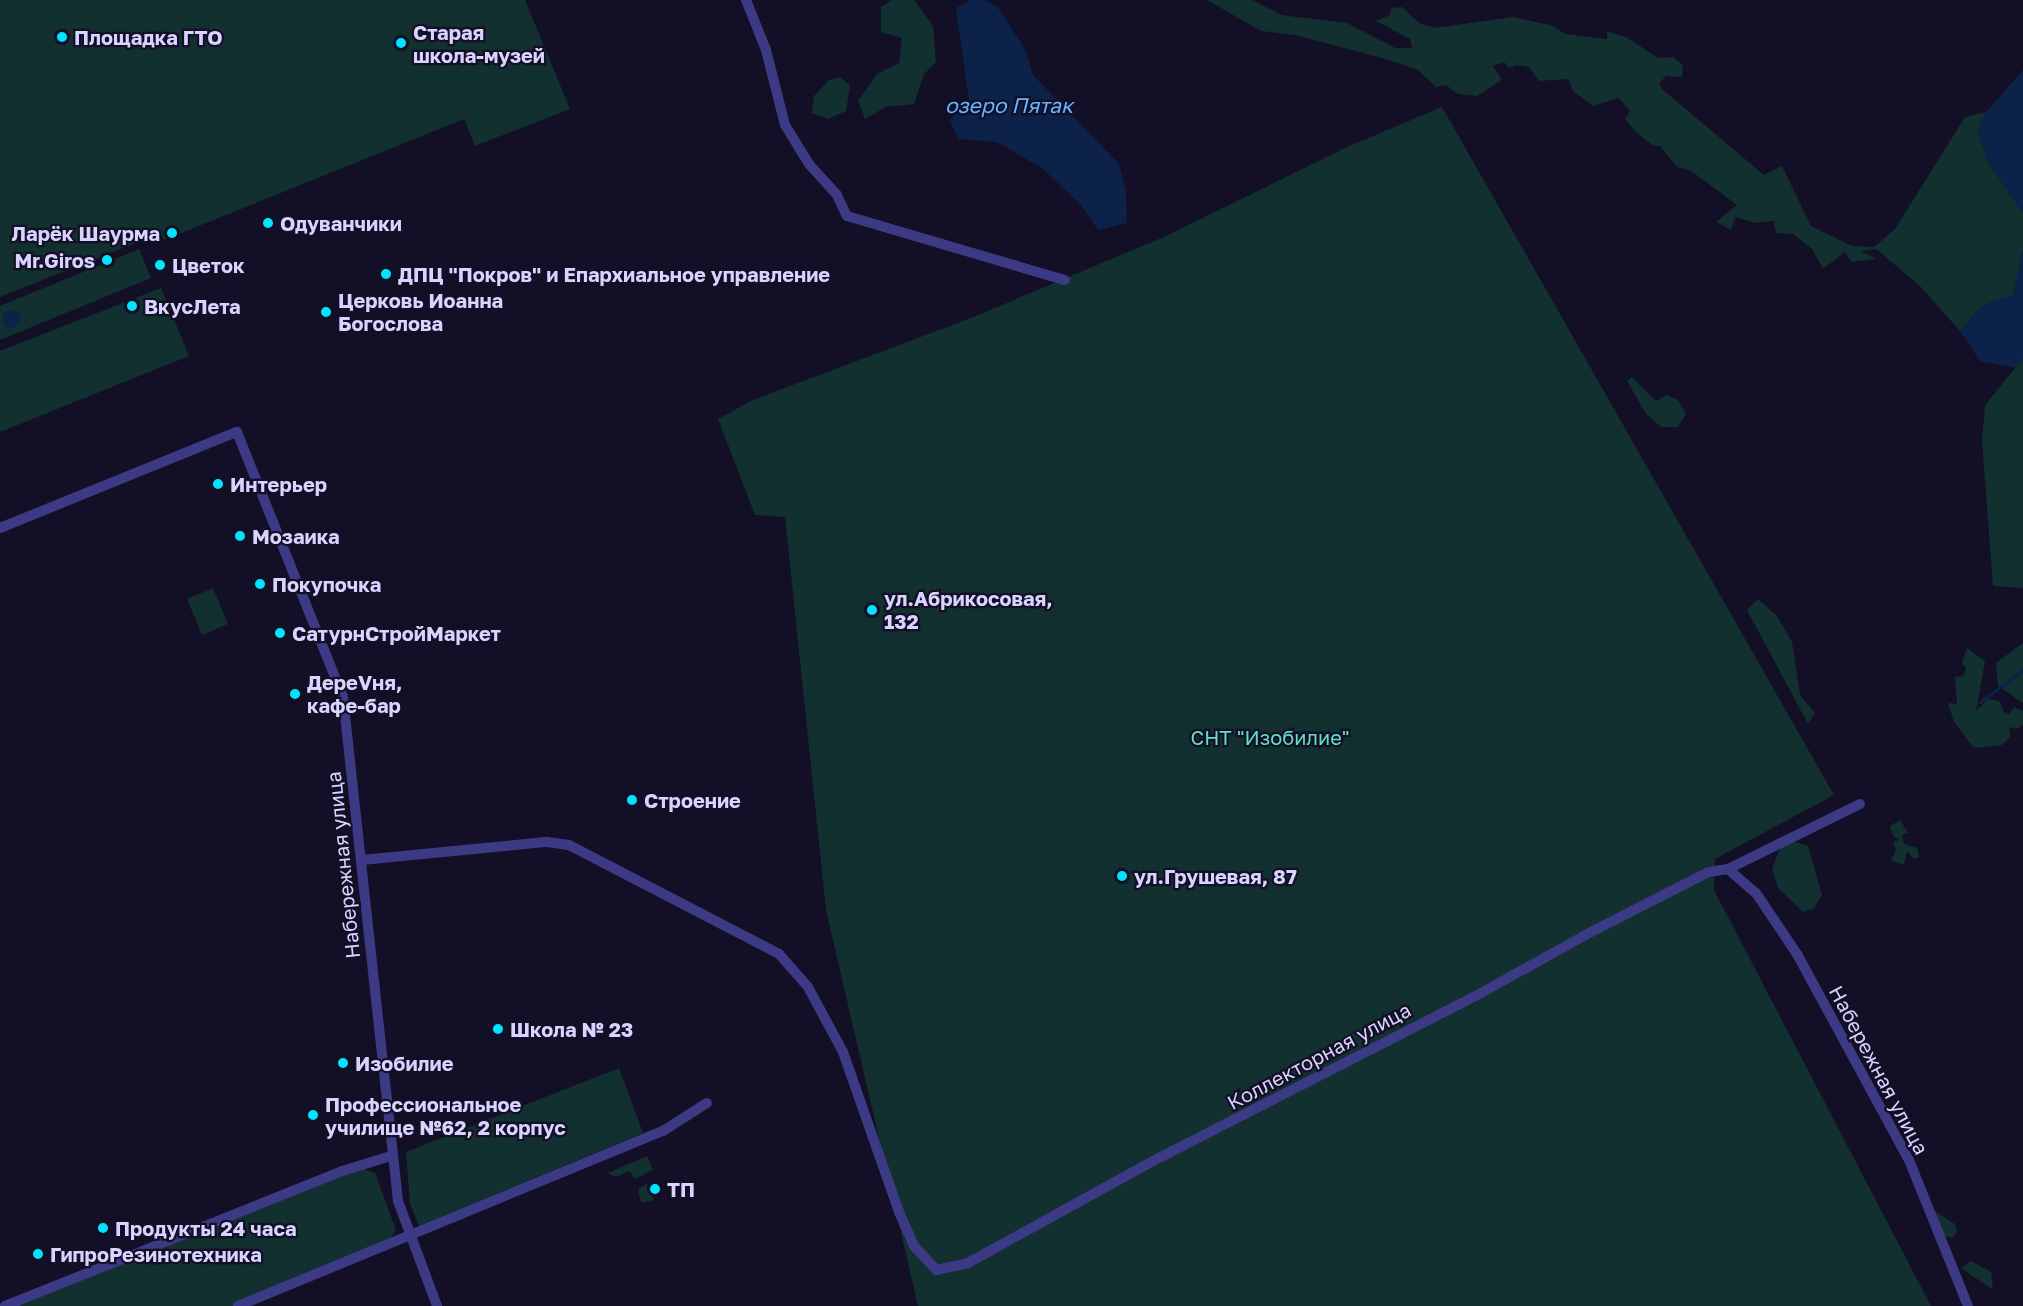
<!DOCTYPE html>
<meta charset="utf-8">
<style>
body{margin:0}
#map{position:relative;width:2023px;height:1306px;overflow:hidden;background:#130f26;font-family:"Golos Text",sans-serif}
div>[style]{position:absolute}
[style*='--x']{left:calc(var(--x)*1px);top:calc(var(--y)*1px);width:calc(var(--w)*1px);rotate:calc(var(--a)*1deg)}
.green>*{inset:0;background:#12302f}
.water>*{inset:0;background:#0c2248}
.round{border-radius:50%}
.stream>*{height:3px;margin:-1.5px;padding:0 1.5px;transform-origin:1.5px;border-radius:1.5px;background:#0c2248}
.minor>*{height:10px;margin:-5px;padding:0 5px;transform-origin:5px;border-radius:5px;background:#3d3a85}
.dots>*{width:16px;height:16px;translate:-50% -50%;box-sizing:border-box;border:3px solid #130f26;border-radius:50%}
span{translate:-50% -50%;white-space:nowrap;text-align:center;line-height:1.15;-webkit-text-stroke:4.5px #130f26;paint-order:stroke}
.poi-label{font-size:20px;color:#d9d4ff;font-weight:700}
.left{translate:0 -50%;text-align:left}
.right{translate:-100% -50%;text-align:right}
.park-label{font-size:20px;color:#5fe0c0}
.street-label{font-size:20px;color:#d9d4ff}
.water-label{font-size:21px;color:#62b6ff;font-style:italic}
</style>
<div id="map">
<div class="green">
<div style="clip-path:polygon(0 0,525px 0,570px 109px,475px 146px,464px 119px,164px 240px,160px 233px,0 297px)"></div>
<div style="clip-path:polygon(892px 0,914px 0,933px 26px,936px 62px,924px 74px,914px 104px,886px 107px,865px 119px,858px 101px,877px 74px,899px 63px,902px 38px,881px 32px,881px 7px)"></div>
<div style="clip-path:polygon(1207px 0,1252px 0,1281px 15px,1347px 23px,1395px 48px,1412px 48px,1410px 39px,1376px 21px,1390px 15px,1391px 8px,1402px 7px,1419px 23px,1435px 28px,1513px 17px,1550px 25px,1566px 34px,1607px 39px,1607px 31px,1628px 38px,1658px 58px,1674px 57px,1683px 66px,1682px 77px,1666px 76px,1659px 83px,1662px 89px,1764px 175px,1782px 166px,1811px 226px,1852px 246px,1874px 247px,1895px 229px,1965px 117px,1986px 112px,1978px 132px,1987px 160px,2023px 213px,2023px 252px,2013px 295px,1982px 306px,1960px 331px,1920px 286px,1876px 249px,1861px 251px,1876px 259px,1852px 262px,1845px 252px,1823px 269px,1812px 249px,1793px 234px,1776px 233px,1774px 221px,1756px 223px,1735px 217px,1731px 230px,1716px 222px,1737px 205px,1690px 170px,1677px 167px,1660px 146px,1652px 145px,1636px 132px,1625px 119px,1630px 111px,1619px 98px,1593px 106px,1573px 91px,1568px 79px,1539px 81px,1529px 67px,1516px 65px,1509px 68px,1504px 62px,1493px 66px,1502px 80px,1477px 96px,1458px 94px,1446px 85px,1436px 87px,1418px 70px,1386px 59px,1295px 35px,1261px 31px)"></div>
<div style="clip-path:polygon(840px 77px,850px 85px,846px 111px,828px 119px,812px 113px,814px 96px,829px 80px)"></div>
<div style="clip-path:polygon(1442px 107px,1834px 795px,1715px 859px,1714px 890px,1931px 1306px,918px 1306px,826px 910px,785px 517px,755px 515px,718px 419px,753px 400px,971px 318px,1166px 236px,1347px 147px)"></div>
<div style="clip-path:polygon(139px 249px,151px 278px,0 340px,0 306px)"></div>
<div style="clip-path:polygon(161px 288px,189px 356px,0 432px,0 351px)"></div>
<div style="clip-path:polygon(2023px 358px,2023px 588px,1993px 586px,1982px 441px,1985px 405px)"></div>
<div style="clip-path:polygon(1632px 377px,1656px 401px,1667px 395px,1678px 400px,1686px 414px,1678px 427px,1661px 427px,1646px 414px,1627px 381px)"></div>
<div style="clip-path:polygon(213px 588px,228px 624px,202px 635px,187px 599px)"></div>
<div style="clip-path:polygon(1758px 599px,1777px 616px,1792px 642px,1800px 695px,1815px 713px,1808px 724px,1747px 610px)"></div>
<div style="clip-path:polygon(2023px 643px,2023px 703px,1998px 686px,1996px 663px)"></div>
<div style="clip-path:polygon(1967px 648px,1985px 661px,1976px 711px,1988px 699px,1999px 701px,2004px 712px,2009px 714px,2014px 707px,2023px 711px,2023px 725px,2017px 729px,2009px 727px,2010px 737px,2002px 745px,1974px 748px,1954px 722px,1948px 703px,1957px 704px,1955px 677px,1963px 676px,1966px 669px,1962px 662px)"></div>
<div style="clip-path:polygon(1900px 820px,1908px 833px,1902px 835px,1904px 844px,1917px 848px,1919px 857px,1914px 859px,1907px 851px,1904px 865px,1891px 860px,1896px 850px,1893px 842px,1900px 840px,1893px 836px,1890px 826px)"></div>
<div style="clip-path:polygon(1792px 841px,1808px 846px,1822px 895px,1814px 908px,1803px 912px,1778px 888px,1772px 869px,1780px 848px)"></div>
<div style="clip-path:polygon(619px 1068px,643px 1133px,419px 1226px,410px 1204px,406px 1152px)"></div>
<div style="clip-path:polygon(647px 1156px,653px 1170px,634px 1179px,630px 1171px,615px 1177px,608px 1173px)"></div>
<div style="clip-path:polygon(361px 1168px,375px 1173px,396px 1230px,389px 1240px,234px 1306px,18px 1306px)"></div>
<div style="clip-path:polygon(658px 1177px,647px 1184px,654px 1200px,641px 1203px,638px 1189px)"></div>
<div style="clip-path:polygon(1931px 1209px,1955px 1224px,1957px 1231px,1952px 1238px,1943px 1235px)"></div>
<div style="clip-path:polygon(1971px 1261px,1991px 1272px,1993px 1290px,1961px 1268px)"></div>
</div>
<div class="water">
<div style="clip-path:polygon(970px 0,984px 0,997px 6px,1026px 51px,1033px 75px,1119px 164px,1126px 191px,1127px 223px,1098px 230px,1080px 204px,1043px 169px,997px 142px,958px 139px,950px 120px,969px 101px,956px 8px)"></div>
<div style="clip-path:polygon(2023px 70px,2023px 213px,1987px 160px,1978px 132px,1986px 112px)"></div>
<div style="clip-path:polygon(2023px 252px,2023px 358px,2015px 368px,1980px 361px,1960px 331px,1982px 306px,2013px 295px)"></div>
<div class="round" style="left:2px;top:310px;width:18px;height:18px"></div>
</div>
<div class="stream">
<div style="--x:1980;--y:702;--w:54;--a:-36.7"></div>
</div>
<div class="minor">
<div style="--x:746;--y:0;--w:54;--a:68.2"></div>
<div style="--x:766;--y:50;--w:77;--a:75.8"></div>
<div style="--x:785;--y:125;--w:46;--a:58.4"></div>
<div style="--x:809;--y:164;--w:42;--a:47.9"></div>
<div style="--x:837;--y:195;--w:23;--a:65"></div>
<div style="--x:847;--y:216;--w:227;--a:16.4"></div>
<div style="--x:0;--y:528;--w:256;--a:-22.1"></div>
<div style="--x:237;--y:432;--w:285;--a:68.2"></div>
<div style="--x:343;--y:697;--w:507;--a:83.77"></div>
<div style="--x:398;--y:1201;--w:112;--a:69.6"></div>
<div style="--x:362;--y:860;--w:186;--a:-5.6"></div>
<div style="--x:547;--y:842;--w:22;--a:8"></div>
<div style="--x:569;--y:845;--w:237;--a:27.4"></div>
<div style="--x:779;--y:954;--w:44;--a:48.7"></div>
<div style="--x:808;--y:987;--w:74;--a:61.7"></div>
<div style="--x:843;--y:1052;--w:170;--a:70.7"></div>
<div style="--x:899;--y:1212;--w:37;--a:66"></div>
<div style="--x:914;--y:1246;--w:33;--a:47"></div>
<div style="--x:936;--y:1270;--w:33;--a:-12"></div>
<div style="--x:968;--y:1263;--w:211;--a:-28.9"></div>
<div style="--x:1153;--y:1161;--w:369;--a:-27.1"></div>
<div style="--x:1481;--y:993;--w:126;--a:-29"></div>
<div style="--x:1591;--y:932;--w:132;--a:-27"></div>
<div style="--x:1709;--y:872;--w:19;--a:-9"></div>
<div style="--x:1728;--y:869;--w:147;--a:-26.2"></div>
<div style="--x:1728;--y:869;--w:37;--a:41"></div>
<div style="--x:1756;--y:893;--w:73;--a:56.1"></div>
<div style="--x:1797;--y:954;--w:234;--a:61.5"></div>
<div style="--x:1909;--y:1160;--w:157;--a:68"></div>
<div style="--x:5;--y:1306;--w:363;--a:-21.8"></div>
<div style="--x:342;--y:1171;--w:51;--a:-17"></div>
<div style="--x:238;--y:1306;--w:460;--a:-22.4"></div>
<div style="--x:663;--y:1131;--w:52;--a:-32.5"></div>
</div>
<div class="dots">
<div style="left:62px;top:37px;background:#00e5ff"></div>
<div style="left:401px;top:43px;background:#00e5ff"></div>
<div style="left:268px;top:223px;background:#00e5ff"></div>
<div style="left:172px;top:233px;background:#00e5ff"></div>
<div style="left:107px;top:260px;background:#00e5ff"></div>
<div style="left:160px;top:265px;background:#00e5ff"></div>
<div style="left:386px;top:274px;background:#00e5ff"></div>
<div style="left:132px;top:306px;background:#00e5ff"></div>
<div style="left:326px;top:312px;background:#00e5ff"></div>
<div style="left:218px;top:484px;background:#00e5ff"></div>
<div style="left:240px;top:536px;background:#00e5ff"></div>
<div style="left:260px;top:584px;background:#00e5ff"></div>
<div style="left:872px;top:610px;background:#00e5ff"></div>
<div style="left:280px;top:633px;background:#00e5ff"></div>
<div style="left:295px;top:694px;background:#00e5ff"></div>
<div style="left:632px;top:800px;background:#00e5ff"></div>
<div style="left:1122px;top:876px;background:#00e5ff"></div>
<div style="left:498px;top:1029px;background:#00e5ff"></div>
<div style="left:343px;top:1063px;background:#00e5ff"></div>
<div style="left:313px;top:1115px;background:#00e5ff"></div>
<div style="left:655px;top:1189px;background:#00e5ff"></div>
<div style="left:103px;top:1228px;background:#00e5ff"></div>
<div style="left:38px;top:1254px;background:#00e5ff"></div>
</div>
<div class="poi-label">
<span class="left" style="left:413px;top:44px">Старая<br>школа-музей</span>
<span class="left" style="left:74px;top:37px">Площадка ГТО</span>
<span class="left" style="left:280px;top:223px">Одуванчики</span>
<span class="right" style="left:160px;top:233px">Ларёк Шаурма</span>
<span class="right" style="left:95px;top:260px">Mr.Giros</span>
<span class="left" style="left:172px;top:265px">Цветок</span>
<span class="left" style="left:398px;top:274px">ДПЦ "Покров" и Епархиальное управление</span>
<span class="left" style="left:338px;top:312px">Церковь Иоанна<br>Богослова</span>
<span class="left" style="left:144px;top:306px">ВкусЛета</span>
<span class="left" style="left:230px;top:484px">Интерьер</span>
<span class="left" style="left:252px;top:536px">Мозаика</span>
<span class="left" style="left:272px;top:584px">Покупочка</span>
<span class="left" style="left:884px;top:610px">ул.Абрикосовая,<br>132</span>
<span class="left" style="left:292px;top:633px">СатурнСтройМаркет</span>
<span class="left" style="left:307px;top:694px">ДереVня,<br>кафе-бар</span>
<span class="left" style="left:644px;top:800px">Строение</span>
<span class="left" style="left:1134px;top:876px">ул.Грушевая, 87</span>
<span class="left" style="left:510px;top:1029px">Школа № 23</span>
<span class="left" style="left:355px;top:1063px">Изобилие</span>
<span class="left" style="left:325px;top:1116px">Профессиональное<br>училище №62, 2 корпус</span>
<span class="left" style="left:667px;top:1189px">ТП</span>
<span class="left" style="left:115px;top:1228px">Продукты 24 часа</span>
<span class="left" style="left:50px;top:1254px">ГипроРезинотехника</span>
</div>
<div class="park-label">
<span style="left:1270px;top:737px">СНТ "Изобилие"</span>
</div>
<div class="street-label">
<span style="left:343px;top:865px;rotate:-96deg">Набережная улица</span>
<span style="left:1319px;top:1056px;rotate:-28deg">Коллекторная улица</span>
<span style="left:1879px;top:1070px;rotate:62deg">Набережная улица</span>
</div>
<div class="water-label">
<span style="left:1009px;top:105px">озеро Пятак</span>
</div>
</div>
